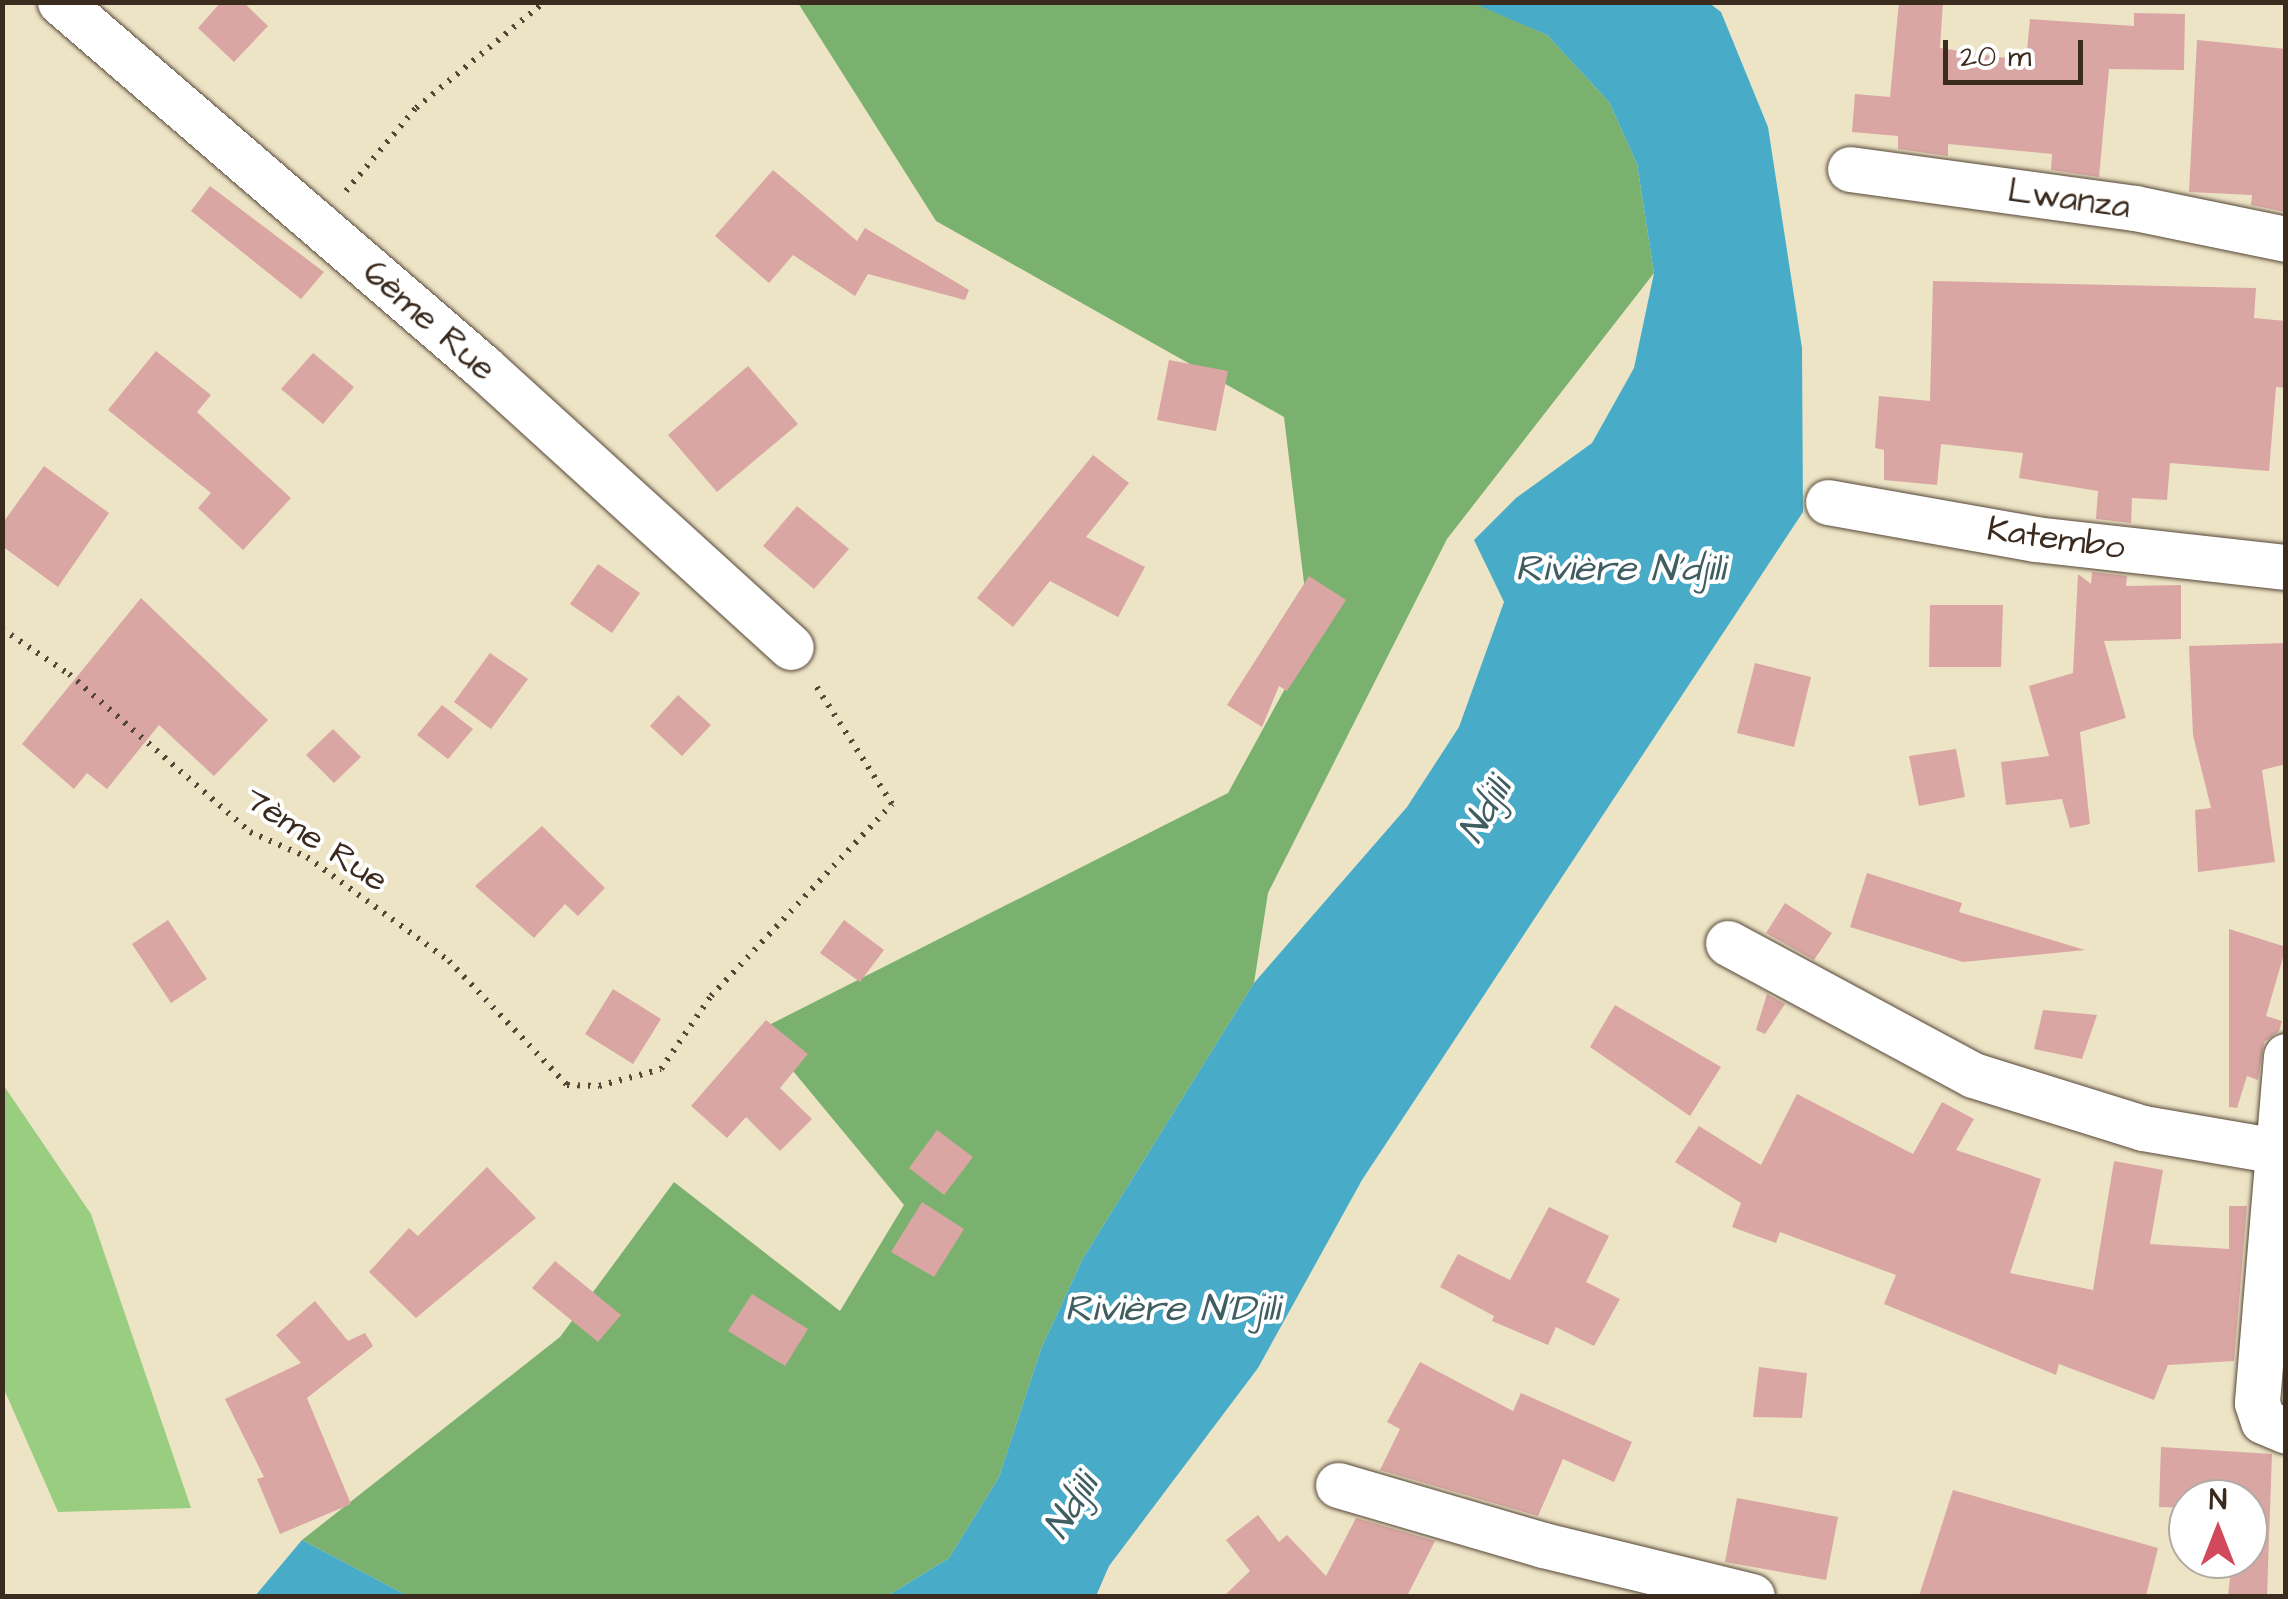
<!DOCTYPE html>
<meta charset="utf-8">
<style>
body{margin:0}
#map{position:relative;width:2288px;height:1599px;overflow:hidden;background:#ede4c6;font-family:"Architects Daughter",sans-serif}
div>[style]{position:absolute}
[style*='--x']{left:calc(var(--x)*1px);top:calc(var(--y)*1px);width:calc(var(--w)*1px);rotate:calc(var(--a)*1deg)}
.green>*{inset:0;background:#99ce80}
.forest>*{inset:0;background:#7ab16e}
.water>*{inset:0;background:#48acc8}
.building>*{inset:0;background:#d9a6a3}
.path>*{height:6px;margin-top:-3px;transform-origin:0;background:repeating-linear-gradient(90deg,#564637 0 2.5px,transparent 0 10.5px)}
.roads{filter:drop-shadow(0 0 2px #564637) drop-shadow(0 0 2px #564637)}
.street>*{height:45px;margin:-22.5px;padding:0 22.5px;transform-origin:22.5px;border-radius:22.5px;background:#fff}
span{translate:-50% -50%;white-space:nowrap;text-align:center;line-height:1.15;-webkit-text-stroke:8px #fff;paint-order:stroke}
.street-label{font-size:35px;color:#3b2a1e}
.water-label{font-size:38px;color:#405e62;font-style:italic}
.frame{position:absolute;inset:0;border:5px solid #3b2a1e;pointer-events:none}
.north{position:absolute;left:2168px;top:1479px;width:100px;height:100px;box-sizing:border-box;background:#fff;border:2px solid #b1aaa5;border-radius:50%;rotate:0deg;font-size:28px;font-weight:700;line-height:40px;text-align:center;color:#3b2a1e}
.north::after{content:'';display:block;margin:auto;width:35px;height:45px;background:#d1495b;clip-path:polygon(50% 0,100% 100%,50% 72%,0 100%)}
.scale{position:absolute;left:1943px;top:40px;width:140px;height:45px;box-sizing:border-box;border:5px solid #3b2a1e;border-top:0;padding-left:12px;font-size:30px;line-height:35px;white-space:nowrap;color:#3b2a1e;-webkit-text-stroke:8px #fff;paint-order:stroke}
</style>
<div id="map">
<div class="green">
<div style="clip-path:polygon(2px 1083px,91px 1214px,191px 1508px,58px 1512px,3px 1387px)"></div>
</div>
<div class="forest">
<div style="clip-path:polygon(1473px 2px,1547px 35px,1609px 102px,1637px 164px,1654px 273px,1447px 539px,1268px 893px,1254px 983px,1083px 1258px,1041px 1349px,999px 1477px,949px 1558px,887px 1596px,408px 1596px,302px 1540px,560px 1337px,674px 1182px,840px 1311px,904px 1205px,759px 1030px,1228px 793px,1311px 641px,1284px 417px,936px 221px,798px 3px)"></div>
</div>
<div class="water">
<div style="clip-path:polygon(1473px 3px,1708px 2px,1721px 12px,1768px 127px,1802px 348px,1803px 512px,1362px 1180px,1258px 1368px,1109px 1566px,1096px 1596px,887px 1596px,949px 1558px,999px 1477px,1041px 1349px,1083px 1258px,1254px 983px,1407px 807px,1459px 727px,1504px 602px,1474px 540px,1516px 498px,1592px 443px,1634px 368px,1654px 273px,1637px 164px,1609px 102px,1547px 35px)"></div>
<div style="clip-path:polygon(302px 1540px,408px 1596px,255px 1596px)"></div>
</div>
<div class="building">
<div style="clip-path:polygon(221px 2px,243px 2px,268px 26px,234px 62px,198px 28px)"></div>
<div style="clip-path:polygon(1899px 2px,1943px 2px,1940px 48px,2026px 61px,2030px 19px,2134px 26px,2134px 13px,2185px 14px,2184px 70px,2109px 69px,2099px 177px,2051px 170px,2052px 154px,1948px 144px,1948px 156px,1898px 149px,1898px 136px,1852px 132px,1855px 94px,1890px 97px)"></div>
<div style="clip-path:polygon(2197px 40px,2286px 49px,2286px 212px,2251px 205px,2252px 195px,2189px 192px)"></div>
<div style="clip-path:polygon(773px 170px,857px 241px,865px 228px,969px 290px,965px 300px,868px 274px,855px 296px,793px 255px,769px 283px,715px 236px)"></div>
<div style="clip-path:polygon(210px 186px,324px 272px,301px 299px,191px 211px)"></div>
<div style="clip-path:polygon(1933px 281px,2256px 288px,2254px 318px,2286px 321px,2286px 388px,2276px 387px,2269px 471px,2170px 463px,2167px 500px,2132px 498px,2131px 523px,2096px 519px,2098px 491px,2019px 478px,2023px 453px,1941px 444px,1937px 485px,1884px 480px,1884px 450px,1875px 448px,1879px 396px,1930px 401px)"></div>
<div style="clip-path:polygon(156px 351px,211px 395px,197px 412px,291px 498px,243px 550px,198px 508px,211px 493px,108px 410px)"></div>
<div style="clip-path:polygon(313px 353px,354px 387px,323px 424px,281px 389px)"></div>
<div style="clip-path:polygon(1169px 360px,1228px 371px,1216px 431px,1157px 420px)"></div>
<div style="clip-path:polygon(748px 366px,798px 424px,717px 492px,668px 435px)"></div>
<div style="clip-path:polygon(1093px 455px,1129px 483px,1086px 537px,1145px 567px,1118px 617px,1050px 581px,1013px 627px,977px 598px)"></div>
<div style="clip-path:polygon(44px 466px,109px 513px,58px 587px,2px 546px,2px 524px)"></div>
<div style="clip-path:polygon(797px 506px,849px 549px,814px 589px,763px 546px)"></div>
<div style="clip-path:polygon(598px 564px,640px 593px,612px 633px,570px 604px)"></div>
<div style="clip-path:polygon(2092px 572px,2127px 576px,2126px 586px,2181px 585px,2181px 639px,2104px 641px,2126px 718px,2080px 732px,2090px 824px,2070px 828px,2062px 799px,2006px 805px,2001px 762px,2049px 756px,2029px 686px,2073px 673px,2078px 574px,2091px 584px)"></div>
<div style="clip-path:polygon(1309px 576px,1346px 600px,1287px 691px,1279px 686px,1262px 727px,1227px 705px)"></div>
<div style="clip-path:polygon(141px 598px,268px 720px,214px 776px,159px 725px,107px 789px,87px 773px,74px 789px,22px 744px)"></div>
<div style="clip-path:polygon(1930px 605px,2003px 605px,2001px 667px,1929px 667px)"></div>
<div style="clip-path:polygon(2286px 643px,2286px 764px,2262px 770px,2275px 862px,2198px 872px,2195px 810px,2211px 808px,2193px 735px,2189px 646px)"></div>
<div style="clip-path:polygon(490px 653px,528px 679px,491px 729px,454px 702px)"></div>
<div style="clip-path:polygon(1755px 663px,1811px 677px,1794px 747px,1737px 733px)"></div>
<div style="clip-path:polygon(678px 695px,711px 725px,682px 756px,650px 726px)"></div>
<div style="clip-path:polygon(442px 705px,473px 729px,448px 759px,417px 735px)"></div>
<div style="clip-path:polygon(333px 729px,361px 757px,334px 783px,306px 755px)"></div>
<div style="clip-path:polygon(1956px 749px,1965px 797px,1919px 806px,1909px 756px)"></div>
<div style="clip-path:polygon(542px 826px,605px 888px,578px 916px,565px 904px,534px 938px,475px 886px)"></div>
<div style="clip-path:polygon(1867px 873px,1962px 903px,1959px 912px,2085px 950px,1963px 962px,1850px 927px)"></div>
<div style="clip-path:polygon(1785px 903px,1832px 933px,1814px 960px,1766px 933px)"></div>
<div style="clip-path:polygon(168px 920px,207px 979px,171px 1003px,132px 944px)"></div>
<div style="clip-path:polygon(844px 920px,884px 950px,860px 982px,820px 953px)"></div>
<div style="clip-path:polygon(2229px 929px,2286px 947px,2266px 1016px,2282px 1021px,2279px 1031px,2264px 1042px,2258px 1080px,2247px 1076px,2237px 1108px,2229px 1107px)"></div>
<div style="clip-path:polygon(613px 989px,661px 1019px,633px 1064px,585px 1034px)"></div>
<div style="clip-path:polygon(1767px 994px,1785px 1004px,1765px 1034px,1756px 1030px)"></div>
<div style="clip-path:polygon(1615px 1005px,1721px 1067px,1690px 1116px,1590px 1047px)"></div>
<div style="clip-path:polygon(2043px 1010px,2097px 1015px,2082px 1059px,2034px 1049px)"></div>
<div style="clip-path:polygon(766px 1020px,808px 1054px,780px 1088px,812px 1119px,780px 1151px,746px 1117px,727px 1138px,691px 1106px)"></div>
<div style="clip-path:polygon(1797px 1094px,1913px 1154px,1942px 1102px,1974px 1119px,1956px 1150px,2041px 1179px,2010px 1273px,2093px 1290px,2114px 1161px,2163px 1170px,2150px 1244px,2229px 1249px,2229px 1206px,2247px 1206px,2234px 1361px,2168px 1365px,2154px 1400px,2059px 1364px,2056px 1375px,1884px 1304px,1896px 1275px,1780px 1232px,1776px 1243px,1732px 1227px,1741px 1203px,1675px 1162px,1699px 1126px,1761px 1165px)"></div>
<div style="clip-path:polygon(937px 1130px,973px 1157px,944px 1195px,909px 1168px)"></div>
<div style="clip-path:polygon(487px 1167px,536px 1218px,416px 1318px,369px 1272px,409px 1228px,418px 1236px)"></div>
<div style="clip-path:polygon(922px 1202px,964px 1229px,934px 1277px,891px 1252px)"></div>
<div style="clip-path:polygon(1549px 1207px,1609px 1236px,1586px 1282px,1620px 1299px,1594px 1346px,1556px 1327px,1548px 1345px,1492px 1321px,1494px 1316px,1440px 1287px,1458px 1254px,1510px 1280px)"></div>
<div style="clip-path:polygon(555px 1261px,621px 1315px,598px 1342px,532px 1288px)"></div>
<div style="clip-path:polygon(752px 1294px,808px 1329px,785px 1366px,728px 1331px)"></div>
<div style="clip-path:polygon(315px 1301px,348px 1341px,365px 1333px,373px 1346px,307px 1398px,351px 1504px,280px 1534px,257px 1479px,264px 1477px,225px 1399px,301px 1363px,276px 1335px)"></div>
<div style="clip-path:polygon(1420px 1362px,1513px 1411px,1521px 1393px,1632px 1442px,1614px 1482px,1563px 1459px,1538px 1516px,1380px 1470px,1400px 1429px,1387px 1422px)"></div>
<div style="clip-path:polygon(1759px 1367px,1807px 1373px,1802px 1418px,1753px 1417px)"></div>
<div style="clip-path:polygon(2161px 1447px,2272px 1454px,2267px 1596px,2228px 1596px,2232px 1559px,2248px 1559px,2248px 1499px,2188px 1499px,2188px 1508px,2159px 1507px)"></div>
<div style="clip-path:polygon(1953px 1490px,2158px 1548px,2146px 1596px,1919px 1596px)"></div>
<div style="clip-path:polygon(1737px 1498px,1838px 1517px,1826px 1580px,1725px 1562px)"></div>
<div style="clip-path:polygon(1258px 1515px,1279px 1542px,1287px 1535px,1326px 1576px,1356px 1518px,1435px 1541px,1407px 1596px,1224px 1596px,1250px 1571px,1226px 1540px)"></div>
</div>
<div class="path">
<div style="--x:346;--y:191;--w:109;--a:-49.9"></div>
<div style="--x:416;--y:108;--w:165;--a:-39.6"></div>
<div style="--x:2;--y:629;--w:81;--a:33.9"></div>
<div style="--x:69;--y:674;--w:240;--a:41.1"></div>
<div style="--x:250;--y:832;--w:62;--a:23.7"></div>
<div style="--x:307;--y:857;--w:176;--a:36.2"></div>
<div style="--x:449;--y:961;--w:171;--a:46.4"></div>
<div style="--x:567;--y:1085;--w:32;--a:2"></div>
<div style="--x:599;--y:1086;--w:64;--a:-15.3"></div>
<div style="--x:661;--y:1069;--w:88;--a:-55.6"></div>
<div style="--x:711;--y:996;--w:264;--a:-46.7"></div>
<div style="--x:892;--y:804;--w:144;--a:-122.8"></div>
</div>
<div class="roads">
<div class="street">
<div style="--x:60;--y:2;--w:559;--a:40.79"></div>
<div style="--x:483;--y:367;--w:416;--a:42.3"></div>
<div style="--x:1850;--y:169;--w:288;--a:7.8"></div>
<div style="--x:2135;--y:208;--w:154;--a:11.6"></div>
<div style="--x:1828;--y:502;--w:210;--a:10.1"></div>
<div style="--x:2035;--y:539;--w:253;--a:6.4"></div>
<div style="--x:1728;--y:943;--w:278;--a:28.3"></div>
<div style="--x:1973;--y:1075;--w:178;--a:17.3"></div>
<div style="--x:2143;--y:1128;--w:137;--a:9.7"></div>
<div style="--x:2286;--y:1056;--w:348;--a:94.8"></div>
<div style="--x:2257;--y:1403;--w:19;--a:72"></div>
<div style="--x:2263;--y:1421;--w:25;--a:23"></div>
<div style="--x:1338;--y:1485;--w:214;--a:16.3"></div>
<div style="--x:1543;--y:1545;--w:215;--a:13.7"></div>
</div>
</div>
<div class="street-label">
<span style="left:2069px;top:199px;rotate:8deg">Lwanza</span>
<span style="left:429px;top:321px;rotate:41deg">6ème Rue</span>
<span style="left:2056px;top:539px;rotate:8deg">Katembo</span>
<span style="left:316px;top:840px;rotate:33deg">7ème Rue</span>
</div>
<div class="water-label">
<span style="left:1620px;top:570px">Rivière N'djili</span>
<span style="left:1486px;top:811px;rotate:-60deg">Ndjili</span>
<span style="left:1172px;top:1310px">Rivière N'Djili</span>
<span style="left:1072px;top:1507px;rotate:-58deg">Ndjili</span>
</div>
<div class="frame"></div>
<div class="north">N</div>
<div class="scale">20 m</div>
</div>
